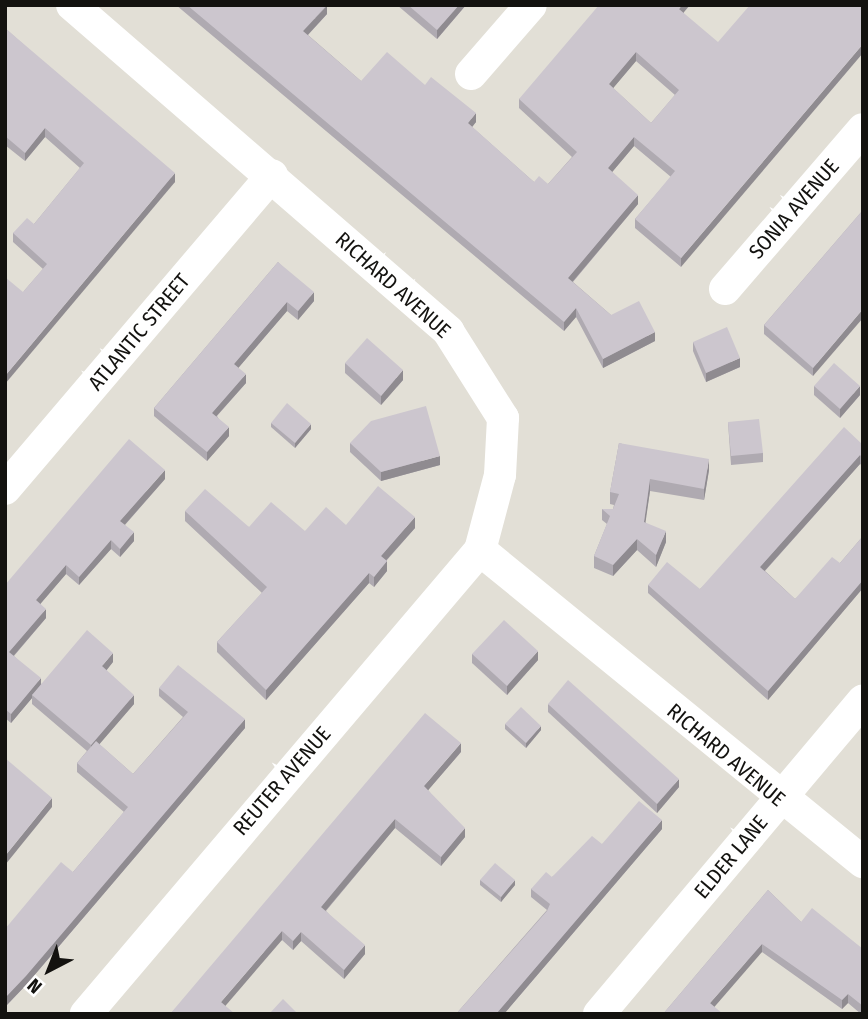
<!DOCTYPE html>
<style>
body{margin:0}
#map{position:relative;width:868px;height:1019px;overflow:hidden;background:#e2dfd6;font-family:"Fira Sans Condensed",sans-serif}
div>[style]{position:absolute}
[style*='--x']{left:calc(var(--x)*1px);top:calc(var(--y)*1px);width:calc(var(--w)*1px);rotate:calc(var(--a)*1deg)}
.minor>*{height:32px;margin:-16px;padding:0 16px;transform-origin:16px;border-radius:16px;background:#fff}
.wall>*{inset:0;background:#afaab1}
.shaded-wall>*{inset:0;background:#8f8b90}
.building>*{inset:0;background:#ccc6ce}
span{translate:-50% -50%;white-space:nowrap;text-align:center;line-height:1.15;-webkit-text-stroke:7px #fff;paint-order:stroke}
.street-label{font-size:21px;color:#13120f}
.frame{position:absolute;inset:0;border:7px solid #13120f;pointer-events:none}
.north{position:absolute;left:14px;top:935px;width:70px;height:70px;-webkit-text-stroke:5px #fff;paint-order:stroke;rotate:222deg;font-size:19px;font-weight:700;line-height:28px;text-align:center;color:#13120f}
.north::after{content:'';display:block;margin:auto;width:24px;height:32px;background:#13120f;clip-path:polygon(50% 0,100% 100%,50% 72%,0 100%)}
</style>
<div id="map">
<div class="minor">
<div style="--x:72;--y:5;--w:498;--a:40.9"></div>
<div style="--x:448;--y:331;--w:103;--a:57.7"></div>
<div style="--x:503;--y:418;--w:57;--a:93"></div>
<div style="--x:500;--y:475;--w:78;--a:104.9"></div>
<div style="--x:480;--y:550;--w:609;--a:130.34"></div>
<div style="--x:471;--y:74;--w:91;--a:-49"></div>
<div style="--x:725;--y:289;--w:211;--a:-49.2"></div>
<div style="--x:5;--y:489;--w:412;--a:-49.6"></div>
<div style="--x:480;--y:550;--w:494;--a:39.2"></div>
<div style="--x:599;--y:1014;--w:410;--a:-49.9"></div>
</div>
<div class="wall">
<div style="clip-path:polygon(evenodd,176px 5px,327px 5px,327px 14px,308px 35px,361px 81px,425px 85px,476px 122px,472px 127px,534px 182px,548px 184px,572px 157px,519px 108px,519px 99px,684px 12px,681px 267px,635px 228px,635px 219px,671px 177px,634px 146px,612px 172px,638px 204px,573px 282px,611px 315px,655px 341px,603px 368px,576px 317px,564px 331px,176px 5px,636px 61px,675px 95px,651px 123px,613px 88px,636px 61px)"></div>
<div style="clip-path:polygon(397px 5px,466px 5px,437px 39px)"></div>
<div style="clip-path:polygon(5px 28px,175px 182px,23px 292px,43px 269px,13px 242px,13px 233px,34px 224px,80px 168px,45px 137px,25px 161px,5px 145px)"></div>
<div style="clip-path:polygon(863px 210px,813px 376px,764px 334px,764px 325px)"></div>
<div style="clip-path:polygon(278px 262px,314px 301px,298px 320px,287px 311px,238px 368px,246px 383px,217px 416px,229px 436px,207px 461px,154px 416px,154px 408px)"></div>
<div style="clip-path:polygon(693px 342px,740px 367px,706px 382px,693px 351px)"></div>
<div style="clip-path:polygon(345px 363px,403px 380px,381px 405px,345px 373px)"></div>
<div style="clip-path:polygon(814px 386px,860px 395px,840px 418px,814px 395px)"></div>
<div style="clip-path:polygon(728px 422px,763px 453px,763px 462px,731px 465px)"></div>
<div style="clip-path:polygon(271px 423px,311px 429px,295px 448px,271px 427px)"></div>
<div style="clip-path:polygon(350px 443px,440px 465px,381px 481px,350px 452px)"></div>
<div style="clip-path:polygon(619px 443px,709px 470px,704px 500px,650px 491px,645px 522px,666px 542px,656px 567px,637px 550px,613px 576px,594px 568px,594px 556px,607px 524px,602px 520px,602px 509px,613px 509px,614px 505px,610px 504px,610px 492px)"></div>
<div style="clip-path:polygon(863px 445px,863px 466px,860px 464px,765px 571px,795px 599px,840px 563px,863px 536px,863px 588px,768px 700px,648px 593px,648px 585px,700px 589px)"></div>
<div style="clip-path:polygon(165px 479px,125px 525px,134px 541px,120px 557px,111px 549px,79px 585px,66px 574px,40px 604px,46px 618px,14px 656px,41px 684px,113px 662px,106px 670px,134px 704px,99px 744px,133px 774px,183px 717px,159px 696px,159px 688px,245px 728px,26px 985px,5px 1007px,5px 929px,73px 872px,124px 812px,77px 772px,77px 763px,87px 751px,32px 704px,32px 698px,11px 723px,5px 718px,5px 585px)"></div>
<div style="clip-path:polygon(185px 511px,249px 527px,305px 531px,346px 525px,415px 528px,387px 560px,387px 571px,374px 587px,369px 583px,266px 700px,217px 652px,217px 642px,262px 593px,185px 521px)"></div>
<div style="clip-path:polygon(472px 654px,538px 660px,507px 695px,472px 663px)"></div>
<div style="clip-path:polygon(548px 704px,679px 787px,657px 813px,548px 712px)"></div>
<div style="clip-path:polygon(505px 724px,541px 730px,526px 748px,505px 729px)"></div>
<div style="clip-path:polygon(461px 752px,428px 790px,465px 837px,441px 866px,395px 828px,326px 911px,365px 954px,344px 979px,301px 941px,293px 950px,282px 940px,170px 1014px)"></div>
<div style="clip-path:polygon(662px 829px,504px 1014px,456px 1014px,547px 910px,531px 897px,531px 889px,552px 877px,602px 844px)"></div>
<div style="clip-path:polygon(480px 880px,515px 885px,501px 902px,480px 885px)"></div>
<div style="clip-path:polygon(768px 890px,801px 922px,863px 949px,863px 1014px,861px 1014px,848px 1003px,842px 1009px,762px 952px,663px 1014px)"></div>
</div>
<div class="shaded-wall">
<div style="clip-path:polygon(459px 5px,466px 5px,437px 39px,437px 30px)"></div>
<div style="clip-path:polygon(682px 5px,690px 5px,679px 18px,679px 9px)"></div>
<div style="clip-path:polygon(327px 6px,327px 14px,303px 40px,303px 31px)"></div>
<div style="clip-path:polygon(863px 44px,863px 53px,681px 267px,681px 258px)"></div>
<div style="clip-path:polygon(636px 52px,636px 61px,609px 93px,609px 84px)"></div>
<div style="clip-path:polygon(476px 113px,476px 122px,468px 132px,468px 123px)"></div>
<div style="clip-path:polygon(45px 128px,45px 137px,25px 161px,25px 153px)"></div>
<div style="clip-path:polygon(634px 137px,634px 146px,608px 177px,608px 168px)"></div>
<div style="clip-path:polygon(175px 173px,175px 182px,5px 384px,5px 376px)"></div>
<div style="clip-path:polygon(638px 195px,638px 204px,568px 287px,568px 278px)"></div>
<div style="clip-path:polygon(314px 292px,314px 301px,298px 320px,298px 311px)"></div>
<div style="clip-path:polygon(287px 302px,287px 311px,234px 373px,234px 364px)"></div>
<div style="clip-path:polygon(576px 308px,576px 317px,564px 331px,564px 322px)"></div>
<div style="clip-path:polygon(863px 309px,863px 318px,813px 376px,813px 368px)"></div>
<div style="clip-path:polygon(655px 332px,655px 341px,603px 368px,603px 359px)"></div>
<div style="clip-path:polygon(740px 358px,740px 367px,706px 382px,706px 373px)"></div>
<div style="clip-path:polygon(403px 370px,403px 380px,381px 405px,381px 396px)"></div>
<div style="clip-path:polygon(246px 374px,246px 383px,212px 421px,212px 413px)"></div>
<div style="clip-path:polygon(860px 386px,860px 395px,840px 418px,840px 409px)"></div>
<div style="clip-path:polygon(311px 424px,311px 429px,295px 448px,295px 443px)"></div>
<div style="clip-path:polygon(229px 427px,229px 436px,207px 461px,207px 452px)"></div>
<div style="clip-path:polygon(860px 455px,860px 464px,760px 576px,760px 567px)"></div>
<div style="clip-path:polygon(440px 456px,440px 465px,381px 481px,381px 472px)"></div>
<div style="clip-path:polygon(709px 459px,709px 470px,704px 500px,704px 489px)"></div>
<div style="clip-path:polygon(165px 470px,165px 479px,120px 530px,120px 521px)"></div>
<div style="clip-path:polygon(650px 479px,650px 491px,644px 533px,644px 522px)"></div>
<div style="clip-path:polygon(415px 517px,415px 528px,381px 566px,381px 556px)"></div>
<div style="clip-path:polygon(666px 531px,666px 542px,656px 567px,656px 555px)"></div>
<div style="clip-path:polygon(134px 532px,134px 541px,120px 557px,120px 549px)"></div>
<div style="clip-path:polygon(637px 539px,637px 550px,613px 576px,613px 565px)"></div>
<div style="clip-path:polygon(111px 540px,111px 549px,79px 585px,79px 577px)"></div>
<div style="clip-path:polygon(387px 561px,387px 571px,374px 587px,374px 577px)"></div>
<div style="clip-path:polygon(66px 565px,66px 574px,36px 609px,36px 600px)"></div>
<div style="clip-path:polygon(369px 573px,369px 583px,266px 700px,266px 690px)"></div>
<div style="clip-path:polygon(863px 580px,863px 588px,768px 700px,768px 691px)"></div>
<div style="clip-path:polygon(46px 609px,46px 618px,9px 661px,9px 652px)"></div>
<div style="clip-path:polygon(538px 651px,538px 660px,507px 695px,507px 686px)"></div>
<div style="clip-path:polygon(113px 653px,113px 662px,102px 676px,102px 666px)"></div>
<div style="clip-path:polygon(41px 678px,41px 687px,32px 695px,32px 698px,11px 723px,11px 714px)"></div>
<div style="clip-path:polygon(134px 695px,134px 704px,91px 754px,91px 745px)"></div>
<div style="clip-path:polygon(245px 719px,245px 728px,26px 985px,5px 1007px,5px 998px)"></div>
<div style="clip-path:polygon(541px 726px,541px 730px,526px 748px,526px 743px)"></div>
<div style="clip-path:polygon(461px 743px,461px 752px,424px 795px,424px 786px)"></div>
<div style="clip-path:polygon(679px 779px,679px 787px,657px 813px,657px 804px)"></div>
<div style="clip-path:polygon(52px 798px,52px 807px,5px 865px,5px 856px)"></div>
<div style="clip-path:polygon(395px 819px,395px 828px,321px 916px,321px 907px)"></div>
<div style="clip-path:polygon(662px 820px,662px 829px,504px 1014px,496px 1014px)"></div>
<div style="clip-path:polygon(465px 828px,465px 837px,441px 866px,441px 857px)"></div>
<div style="clip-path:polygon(515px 880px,515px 885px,501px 902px,501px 897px)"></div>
<div style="clip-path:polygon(282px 931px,282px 940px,221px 1011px,221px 1002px)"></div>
<div style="clip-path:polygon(301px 932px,301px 941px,293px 950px,293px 941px)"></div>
<div style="clip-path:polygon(762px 944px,762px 952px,710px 1012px,710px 1003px)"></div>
<div style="clip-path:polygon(365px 945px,365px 954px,344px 979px,344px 970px)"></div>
<div style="clip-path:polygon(848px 994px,848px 1003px,842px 1009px,842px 1000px)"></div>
</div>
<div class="building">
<div style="clip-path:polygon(evenodd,187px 5px,327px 5px,303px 31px,361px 81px,387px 52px,425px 85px,431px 77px,476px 113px,468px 123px,534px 182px,539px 176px,548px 184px,577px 152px,519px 99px,599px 5px,682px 5px,679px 9px,718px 42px,750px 5px,863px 5px,863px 44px,681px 258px,635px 219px,675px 171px,634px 137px,608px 168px,638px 195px,568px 278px,611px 315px,639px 301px,655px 332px,603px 359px,576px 308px,564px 322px,187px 5px,636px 52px,679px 90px,651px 123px,609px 84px,636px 52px)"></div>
<div style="clip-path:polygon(408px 5px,459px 5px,437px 30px)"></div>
<div style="clip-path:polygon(5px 28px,175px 173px,5px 376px,5px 277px,23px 292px,47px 264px,13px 233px,27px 218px,34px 224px,84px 163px,45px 128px,25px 153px,5px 136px)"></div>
<div style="clip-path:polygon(863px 210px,863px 309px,813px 368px,764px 325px)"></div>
<div style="clip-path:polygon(278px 262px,314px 292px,298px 311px,287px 302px,234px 364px,246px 374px,212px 413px,229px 427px,207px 452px,154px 408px)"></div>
<div style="clip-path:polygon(727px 327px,740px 358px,706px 373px,693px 342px)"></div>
<div style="clip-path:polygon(367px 338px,403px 370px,381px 396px,345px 363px)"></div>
<div style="clip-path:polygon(834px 363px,860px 386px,840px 409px,814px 386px)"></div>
<div style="clip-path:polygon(287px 403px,311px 424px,295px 443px,271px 423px)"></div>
<div style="clip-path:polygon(426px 406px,440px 456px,381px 472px,350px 443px,371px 421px)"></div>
<div style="clip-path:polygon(759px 419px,763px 453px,731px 456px,728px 422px)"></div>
<div style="clip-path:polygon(844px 427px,863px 445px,863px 458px,860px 455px,760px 567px,795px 599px,832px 557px,840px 563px,863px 536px,863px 580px,768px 691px,648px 585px,667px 562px,700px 589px)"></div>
<div style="clip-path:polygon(129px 439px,165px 470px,120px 521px,134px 532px,120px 549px,111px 540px,79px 577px,66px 565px,36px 600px,46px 609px,9px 652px,41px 678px,11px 714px,5px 709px,5px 585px)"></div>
<div style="clip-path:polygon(619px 443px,709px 459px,704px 489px,650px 479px,644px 522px,666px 531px,656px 555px,637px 539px,613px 565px,594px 556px,610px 516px,602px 509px,613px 509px,619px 494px,610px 492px)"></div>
<div style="clip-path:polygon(378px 486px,415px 517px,381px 556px,387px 561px,374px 577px,369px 573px,266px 690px,217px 642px,267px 587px,185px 511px,205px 489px,249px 527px,271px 502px,305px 531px,326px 507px,346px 525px)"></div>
<div style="clip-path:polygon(504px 620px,538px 651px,507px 686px,472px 654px)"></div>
<div style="clip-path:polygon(87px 630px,113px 653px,102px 666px,134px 695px,91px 745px,32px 695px)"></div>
<div style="clip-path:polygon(178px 665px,245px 719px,26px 976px,5px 998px,5px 929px,61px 862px,73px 872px,128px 807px,77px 763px,96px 741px,133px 774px,188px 712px,159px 688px)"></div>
<div style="clip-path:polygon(568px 680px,679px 779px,657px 804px,548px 704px)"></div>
<div style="clip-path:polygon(521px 707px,541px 726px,526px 743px,505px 724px)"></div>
<div style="clip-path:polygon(425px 713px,461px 743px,424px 786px,465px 828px,441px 857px,395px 819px,350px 872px,321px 907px,365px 945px,344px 970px,301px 932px,293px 941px,282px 931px,221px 1002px,235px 1014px,170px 1014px)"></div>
<div style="clip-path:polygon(5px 758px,52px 798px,5px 856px)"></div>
<div style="clip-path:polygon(639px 801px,662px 820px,496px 1014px,456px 1014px,547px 911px,550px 904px,531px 889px,546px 872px,552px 877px,592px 836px,602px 844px)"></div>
<div style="clip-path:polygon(495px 863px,515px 880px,501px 897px,480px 880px)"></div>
<div style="clip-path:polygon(768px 890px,801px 922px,812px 908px,863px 949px,863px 1006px,848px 994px,842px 1000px,762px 944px,710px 1003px,723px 1014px,663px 1014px)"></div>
<div style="clip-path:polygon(283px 999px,298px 1014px,269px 1014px)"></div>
</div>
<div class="street-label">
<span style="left:794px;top:209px;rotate:-49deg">SONIA AVENUE</span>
<span style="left:393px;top:285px;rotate:42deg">RICHARD AVENUE</span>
<span style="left:139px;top:332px;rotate:-50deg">ATLANTIC STREET</span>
<span style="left:726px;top:755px;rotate:40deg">RICHARD AVENUE</span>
<span style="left:282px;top:781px;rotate:-49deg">REUTER AVENUE</span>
<span style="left:731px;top:857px;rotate:-50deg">ELDER LANE</span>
</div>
<div class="frame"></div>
<div class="north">N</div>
</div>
